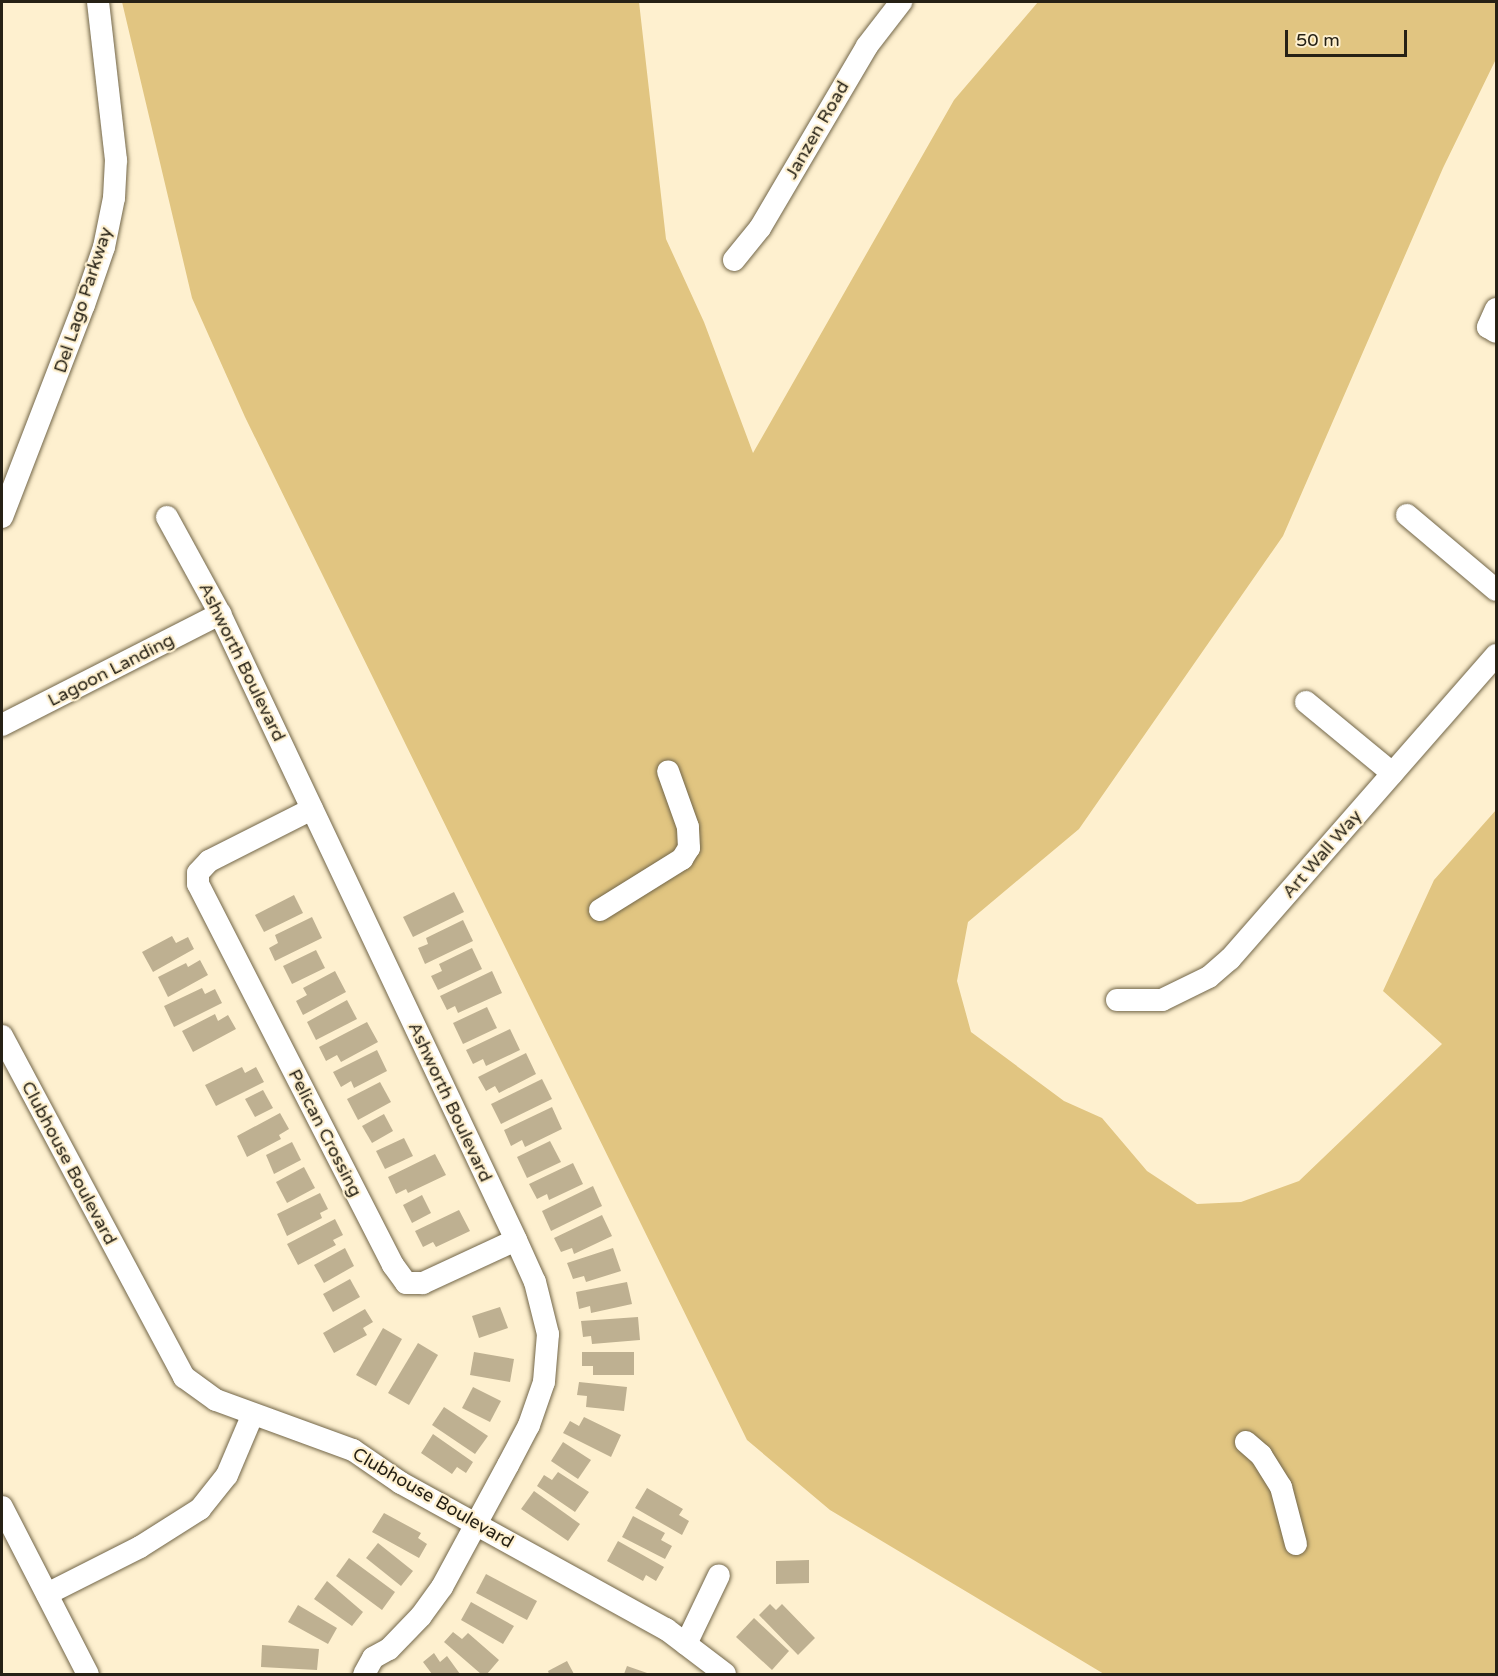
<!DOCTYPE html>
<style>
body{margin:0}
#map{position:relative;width:1498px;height:1676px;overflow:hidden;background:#fef0cf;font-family:"Varela Round",sans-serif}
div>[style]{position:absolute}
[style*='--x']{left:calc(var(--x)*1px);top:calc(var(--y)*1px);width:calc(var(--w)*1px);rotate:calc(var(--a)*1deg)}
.green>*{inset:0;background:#e1c581}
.building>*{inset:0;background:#beb091}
.roads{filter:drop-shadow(0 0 2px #726649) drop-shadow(0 0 2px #726649)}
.minor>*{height:22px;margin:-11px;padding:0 11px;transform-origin:11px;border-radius:11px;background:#fff}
span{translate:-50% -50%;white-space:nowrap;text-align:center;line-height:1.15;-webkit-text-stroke:4.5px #fef0cf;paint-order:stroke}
.street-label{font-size:18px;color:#262115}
.frame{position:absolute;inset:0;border:3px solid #262115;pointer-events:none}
.scale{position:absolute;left:1285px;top:30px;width:122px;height:27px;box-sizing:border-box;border:3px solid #262115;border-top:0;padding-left:8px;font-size:18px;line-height:21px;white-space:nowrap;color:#262115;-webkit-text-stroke:4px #fef0cf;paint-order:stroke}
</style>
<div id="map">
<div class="green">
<div style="clip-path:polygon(122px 2px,639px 2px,666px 239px,704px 322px,753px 453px,954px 100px,1038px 2px,1496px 2px,1496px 59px,1443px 168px,1283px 536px,1079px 829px,968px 922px,957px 981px,971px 1032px,1064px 1101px,1102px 1118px,1147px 1171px,1197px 1204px,1241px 1202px,1299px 1181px,1442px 1044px,1383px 991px,1434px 880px,1496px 810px,1496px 1674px,1104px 1674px,830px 1510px,747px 1440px,245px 417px,192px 298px)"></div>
</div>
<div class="building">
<div style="clip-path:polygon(454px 892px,464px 912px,413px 937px,403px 917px)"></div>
<div style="clip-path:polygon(294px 895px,303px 913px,264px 932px,255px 915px)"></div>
<div style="clip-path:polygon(312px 917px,322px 938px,275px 961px,269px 948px,278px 943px,275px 935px)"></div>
<div style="clip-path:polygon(463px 920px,473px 941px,425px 964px,418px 948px,428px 944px,426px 938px)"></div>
<div style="clip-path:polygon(172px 936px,176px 943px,188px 937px,194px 949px,153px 972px,142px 952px)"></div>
<div style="clip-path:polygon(472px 948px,482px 969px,438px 990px,431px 976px,442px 971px,439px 964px)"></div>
<div style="clip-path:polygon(316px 950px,325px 968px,292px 984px,283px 966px)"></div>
<div style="clip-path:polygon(200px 960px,208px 975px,168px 997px,158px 977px,186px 963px,188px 967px)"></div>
<div style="clip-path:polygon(335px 971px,346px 992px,303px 1015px,296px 1001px,307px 995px,303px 988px)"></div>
<div style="clip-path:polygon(492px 971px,502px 993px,458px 1013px,455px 1006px,447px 1010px,440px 996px)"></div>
<div style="clip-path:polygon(202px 988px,205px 994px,215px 989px,222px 1003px,174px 1027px,164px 1006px)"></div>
<div style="clip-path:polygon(347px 1000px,357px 1019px,316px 1040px,307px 1022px)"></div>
<div style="clip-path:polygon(487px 1007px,497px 1028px,463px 1044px,453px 1023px)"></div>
<div style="clip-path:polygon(215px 1014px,218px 1021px,228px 1015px,236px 1029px,193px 1052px,182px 1031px)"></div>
<div style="clip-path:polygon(367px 1022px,378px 1042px,341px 1062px,337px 1055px,326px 1061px,319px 1047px)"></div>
<div style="clip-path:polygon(510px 1029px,520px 1050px,486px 1066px,483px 1059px,473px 1064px,466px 1050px)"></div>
<div style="clip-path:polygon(377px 1050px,387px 1071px,354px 1088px,351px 1081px,341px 1087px,333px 1072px)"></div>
<div style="clip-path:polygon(526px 1053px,536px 1074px,499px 1093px,495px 1086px,486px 1091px,478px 1077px)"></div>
<div style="clip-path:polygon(242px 1067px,245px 1073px,256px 1067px,264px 1082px,216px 1106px,205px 1085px)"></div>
<div style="clip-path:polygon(542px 1079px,552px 1099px,501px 1124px,491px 1104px)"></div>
<div style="clip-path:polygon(380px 1082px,391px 1102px,358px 1120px,347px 1099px)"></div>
<div style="clip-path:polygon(263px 1090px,273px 1108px,255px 1117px,245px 1099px)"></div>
<div style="clip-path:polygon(552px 1107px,562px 1129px,525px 1147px,522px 1140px,511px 1146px,504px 1130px)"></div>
<div style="clip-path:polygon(280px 1113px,289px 1129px,279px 1135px,281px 1139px,247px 1157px,237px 1136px)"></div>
<div style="clip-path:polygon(384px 1114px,393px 1131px,372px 1143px,362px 1126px)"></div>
<div style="clip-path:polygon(404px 1138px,413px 1156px,385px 1169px,376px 1151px)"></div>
<div style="clip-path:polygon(550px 1141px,561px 1162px,527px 1178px,517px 1157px)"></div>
<div style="clip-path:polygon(292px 1142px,301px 1160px,274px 1174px,266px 1155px)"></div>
<div style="clip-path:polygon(435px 1154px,446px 1175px,408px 1193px,406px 1189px,396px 1194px,388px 1177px)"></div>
<div style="clip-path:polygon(573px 1163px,583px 1184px,549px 1200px,547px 1194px,537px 1199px,529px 1184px)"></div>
<div style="clip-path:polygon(304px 1167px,315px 1188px,287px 1203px,276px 1182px)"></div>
<div style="clip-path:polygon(593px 1186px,602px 1206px,551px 1231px,542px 1211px)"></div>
<div style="clip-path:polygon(320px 1193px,328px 1209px,320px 1213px,322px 1218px,287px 1236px,277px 1214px)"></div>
<div style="clip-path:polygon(422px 1195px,431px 1213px,412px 1223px,403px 1205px)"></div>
<div style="clip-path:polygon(459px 1210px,470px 1231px,436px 1247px,433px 1242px,423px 1247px,415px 1231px)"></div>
<div style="clip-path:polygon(602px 1215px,612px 1236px,574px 1254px,572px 1248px,561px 1252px,554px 1238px)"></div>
<div style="clip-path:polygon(335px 1219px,343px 1235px,333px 1240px,336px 1245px,298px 1265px,287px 1244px)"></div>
<div style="clip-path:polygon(345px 1248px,354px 1266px,324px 1283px,314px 1265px)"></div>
<div style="clip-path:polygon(613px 1248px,621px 1271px,586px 1282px,584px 1276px,573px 1279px,567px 1263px)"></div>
<div style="clip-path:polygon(350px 1279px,360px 1297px,333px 1312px,323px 1294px)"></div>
<div style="clip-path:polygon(627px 1282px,632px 1304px,591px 1313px,590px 1306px,579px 1309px,576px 1292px)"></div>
<div style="clip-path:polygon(500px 1307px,508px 1328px,479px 1338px,472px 1316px)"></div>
<div style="clip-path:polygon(365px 1309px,373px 1322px,363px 1328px,367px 1335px,334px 1353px,323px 1333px)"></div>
<div style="clip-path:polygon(638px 1317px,640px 1340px,592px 1344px,591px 1336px,583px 1337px,581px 1321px)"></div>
<div style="clip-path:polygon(383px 1328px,402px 1339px,376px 1386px,356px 1375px)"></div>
<div style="clip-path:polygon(418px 1343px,438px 1355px,409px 1405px,388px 1393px)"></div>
<div style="clip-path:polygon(474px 1352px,514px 1359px,510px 1382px,470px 1375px)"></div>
<div style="clip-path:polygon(582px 1352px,634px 1352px,634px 1375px,593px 1375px,593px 1366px,582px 1366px)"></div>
<div style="clip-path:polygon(579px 1382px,627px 1387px,624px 1411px,586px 1407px,587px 1396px,577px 1395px)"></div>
<div style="clip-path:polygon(473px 1387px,501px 1401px,490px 1422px,462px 1408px)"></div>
<div style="clip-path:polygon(444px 1407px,488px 1436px,475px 1454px,432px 1425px)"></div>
<div style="clip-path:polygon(584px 1417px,621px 1435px,611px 1457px,563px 1433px,570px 1421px,579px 1426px)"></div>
<div style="clip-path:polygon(433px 1434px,473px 1462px,466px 1473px,457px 1467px,452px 1474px,421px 1453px)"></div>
<div style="clip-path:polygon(563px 1442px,591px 1460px,578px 1479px,551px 1461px)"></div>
<div style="clip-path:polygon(558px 1472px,589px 1492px,575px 1512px,537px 1486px,544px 1475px,552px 1480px)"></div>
<div style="clip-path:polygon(647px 1488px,683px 1509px,679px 1515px,689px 1521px,682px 1535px,635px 1508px)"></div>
<div style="clip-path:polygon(534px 1491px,580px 1524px,568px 1541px,521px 1509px)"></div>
<div style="clip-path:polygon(384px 1513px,421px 1533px,418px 1538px,427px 1544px,419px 1558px,372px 1532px)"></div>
<div style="clip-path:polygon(633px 1516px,665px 1533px,661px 1540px,672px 1546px,665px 1559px,622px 1537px)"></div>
<div style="clip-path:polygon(618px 1541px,664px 1567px,656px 1581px,646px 1575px,643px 1581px,607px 1561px)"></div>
<div style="clip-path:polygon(378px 1543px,413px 1571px,401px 1586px,366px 1558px)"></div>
<div style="clip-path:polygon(349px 1558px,395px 1592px,382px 1610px,336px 1576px)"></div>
<div style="clip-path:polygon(809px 1560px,809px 1583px,776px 1584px,776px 1561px)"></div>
<div style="clip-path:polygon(486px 1574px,537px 1601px,527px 1620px,476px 1593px)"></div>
<div style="clip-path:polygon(327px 1581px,363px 1612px,352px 1626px,314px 1599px)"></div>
<div style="clip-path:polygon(471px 1602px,514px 1626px,503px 1644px,461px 1620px)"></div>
<div style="clip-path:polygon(770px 1604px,776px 1610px,782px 1604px,815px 1638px,798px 1655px,759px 1615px)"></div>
<div style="clip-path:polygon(298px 1605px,337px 1628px,328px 1644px,288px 1622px)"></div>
<div style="clip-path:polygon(754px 1618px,789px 1651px,772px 1670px,736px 1637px)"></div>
<div style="clip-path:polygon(453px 1632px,462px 1639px,468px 1633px,499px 1660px,487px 1674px,481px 1674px,444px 1642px)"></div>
<div style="clip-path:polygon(262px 1645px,319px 1649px,317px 1670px,261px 1667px)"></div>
<div style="clip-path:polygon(434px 1653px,440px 1662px,447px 1656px,460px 1674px,432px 1674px,423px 1662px)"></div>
<div style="clip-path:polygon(567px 1661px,574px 1674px,549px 1674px,548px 1671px)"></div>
<div style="clip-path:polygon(627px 1666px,650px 1674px,624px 1674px)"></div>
</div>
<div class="roads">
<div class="minor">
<div style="--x:734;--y:260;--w:41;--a:-50.9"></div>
<div style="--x:760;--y:228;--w:211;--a:-59.5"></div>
<div style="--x:867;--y:46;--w:56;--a:-52.3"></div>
<div style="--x:1496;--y:309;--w:20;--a:114"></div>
<div style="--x:1488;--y:327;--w:9;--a:32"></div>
<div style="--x:1407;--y:515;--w:116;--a:40.1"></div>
<div style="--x:2;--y:517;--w:227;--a:-68.9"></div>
<div style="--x:84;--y:305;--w:61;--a:-71"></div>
<div style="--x:104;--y:247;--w:50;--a:-78.5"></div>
<div style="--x:114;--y:198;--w:38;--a:-87"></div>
<div style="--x:116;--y:160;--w:159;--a:-96.5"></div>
<div style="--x:167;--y:517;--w:111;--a:61.3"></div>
<div style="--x:220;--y:614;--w:692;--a:64.69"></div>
<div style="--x:516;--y:1240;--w:46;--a:65.7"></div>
<div style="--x:535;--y:1282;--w:54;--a:76"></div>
<div style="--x:548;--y:1334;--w:48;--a:94.8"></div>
<div style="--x:544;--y:1382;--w:46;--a:109.2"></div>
<div style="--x:529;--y:1425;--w:45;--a:117.7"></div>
<div style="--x:508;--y:1465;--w:139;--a:118.4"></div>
<div style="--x:442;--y:1587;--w:36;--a:126"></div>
<div style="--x:421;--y:1616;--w:46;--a:134.1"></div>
<div style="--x:389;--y:1649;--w:18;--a:151"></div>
<div style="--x:373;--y:1658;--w:18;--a:119"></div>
<div style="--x:1306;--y:702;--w:112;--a:39.5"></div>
<div style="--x:2;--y:725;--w:245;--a:-27"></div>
<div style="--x:312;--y:809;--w:115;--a:153.2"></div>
<div style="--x:209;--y:861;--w:16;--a:133"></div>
<div style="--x:198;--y:873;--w:11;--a:90"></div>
<div style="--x:198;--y:884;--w:428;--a:62.9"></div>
<div style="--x:393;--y:1265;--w:22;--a:54"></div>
<div style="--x:406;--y:1283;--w:17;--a:0"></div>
<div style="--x:423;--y:1283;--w:102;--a:-24.8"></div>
<div style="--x:600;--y:910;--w:97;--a:-31.9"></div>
<div style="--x:682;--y:859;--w:13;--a:-58"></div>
<div style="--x:689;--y:848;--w:21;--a:-93"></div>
<div style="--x:688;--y:827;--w:59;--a:-109.7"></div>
<div style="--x:1117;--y:1000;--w:45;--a:0"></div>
<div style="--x:1162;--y:1000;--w:52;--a:-26.1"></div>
<div style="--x:1209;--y:977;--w:28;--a:-41"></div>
<div style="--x:1230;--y:959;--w:404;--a:-48.8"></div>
<div style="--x:2;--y:1036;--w:387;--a:61.9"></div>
<div style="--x:184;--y:1377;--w:39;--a:36"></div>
<div style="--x:216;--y:1400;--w:146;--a:20.1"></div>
<div style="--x:353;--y:1450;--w:58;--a:34.5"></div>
<div style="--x:401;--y:1483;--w:303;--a:28.9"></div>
<div style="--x:666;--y:1629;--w:74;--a:37.3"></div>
<div style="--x:1246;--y:1442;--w:20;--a:41"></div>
<div style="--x:1261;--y:1455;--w:38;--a:58"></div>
<div style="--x:1281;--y:1487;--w:59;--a:75.3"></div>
<div style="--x:2;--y:1507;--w:188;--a:62.8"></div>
<div style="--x:47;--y:1594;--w:104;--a:-26.8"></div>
<div style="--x:140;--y:1547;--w:71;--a:-32.3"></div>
<div style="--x:200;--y:1509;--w:43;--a:-51.5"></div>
<div style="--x:227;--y:1475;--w:64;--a:-67"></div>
<div style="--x:686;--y:1644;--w:76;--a:-64.4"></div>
</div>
</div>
<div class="street-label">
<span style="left:817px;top:130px;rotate:-60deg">Janzen Road</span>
<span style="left:83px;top:300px;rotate:-72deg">Del Lago Parkway</span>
<span style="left:242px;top:662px;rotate:64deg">Ashworth Boulevard</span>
<span style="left:111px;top:670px;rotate:-27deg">Lagoon Landing</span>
<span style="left:1322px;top:854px;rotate:-49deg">Art Wall Way</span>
<span style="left:450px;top:1102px;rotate:65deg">Ashworth Boulevard</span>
<span style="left:325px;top:1133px;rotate:63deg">Pelican Crossing</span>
<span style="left:69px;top:1163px;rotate:62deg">Clubhouse Boulevard</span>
<span style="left:433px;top:1498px;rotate:30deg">Clubhouse Boulevard</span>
</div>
<div class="frame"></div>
<div class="scale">50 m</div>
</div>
